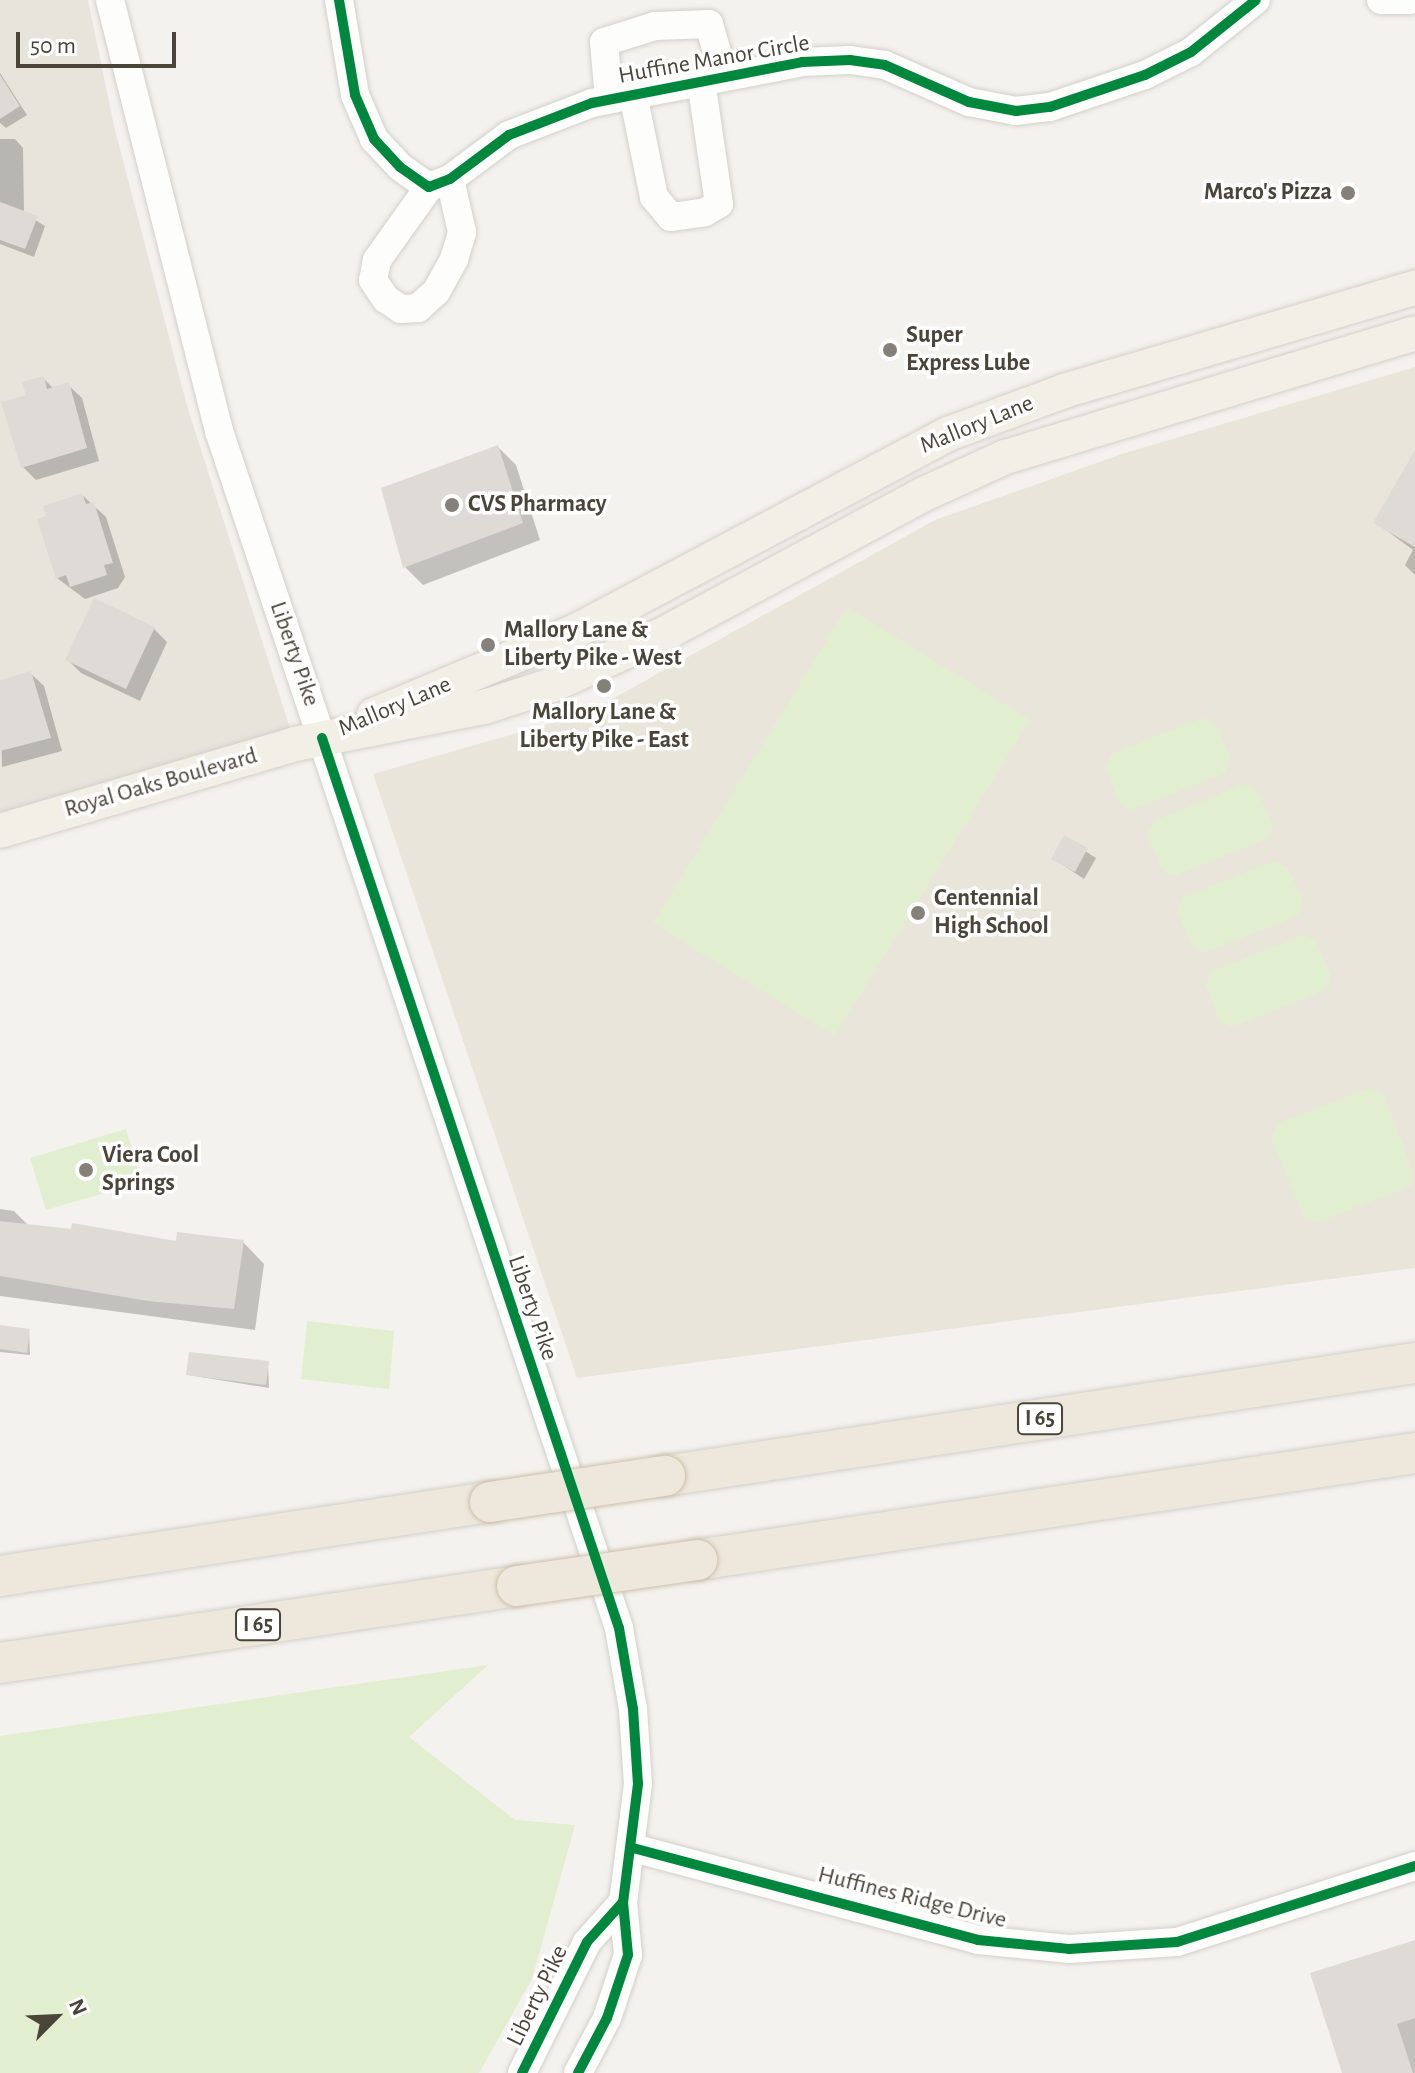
<!DOCTYPE html>
<style>
body{margin:0}
#map{position:relative;width:1415px;height:2073px;overflow:hidden;background:#f4f2ee;font-family:"Alegreya Sans",sans-serif}
div>[style]{position:absolute}
[style*='--x']{left:calc(var(--x)*1px);top:calc(var(--y)*1px);width:calc(var(--w)*1px);rotate:calc(var(--a)*1deg)}
.residential>*{inset:0;background:#e7e4dc}
.education>*{inset:0;background:#eae5da}
.green>*{inset:0;background:#e1eecf}
.shadow>*{inset:0;background:#0003}
.building>*{inset:0;background:#dedbd6}
.roads{filter:drop-shadow(0 0 2px #d2d0cb) drop-shadow(0 0 2px #d2d0cb)}
.minor>*{height:28px;margin:-14px;padding:0 14px;transform-origin:14px;border-radius:14px;background:#fdfdfc}
.major>*{height:34px;margin:-17px;padding:0 17px;transform-origin:17px;border-radius:17px;background:#f2efe6}
.highway>*{height:40px;margin:-20px;padding:0 20px;transform-origin:20px;border-radius:20px;background:#ede8db}
.bridges{filter:drop-shadow(0 0 2px #ccbfa9) drop-shadow(0 0 2px #ccbfa9)}
.highway-bridge>*{height:40px;margin:-20px;padding:0 20px;transform-origin:20px;border-radius:20px;background:#ede8db}
.cycleway>*{height:10px;margin:-5px;padding:0 5px;transform-origin:5px;border-radius:5px;background:#00873e}
.dots>*{width:22px;height:22px;translate:-50% -50%;box-sizing:border-box;border:4px solid #fff;border-radius:50%}
span{translate:-50% -50%;white-space:nowrap;text-align:center;line-height:1.15;-webkit-text-stroke:7px #fff;paint-order:stroke}
.shield-label span{padding:2px 6px;background:#fff;border:2px solid;border-radius:6px;-webkit-text-stroke-width:0}
.shield-label{font-size:22px;color:#4b4439;font-weight:700}
.street-label{font-size:24px;color:#4b4439}
.poi-label{font-size:24px;color:#4b4439;font-weight:700}
.right{translate:-100% -50%;text-align:right}
.left{translate:0 -50%;text-align:left}
.north{position:absolute;left:16px;top:1977px;width:80px;height:80px;-webkit-text-stroke:6px #fff;paint-order:stroke;rotate:66deg;font-size:22px;font-weight:700;line-height:32px;text-align:center;color:#4b4439}
.north::after{content:'';display:block;margin:auto;width:28px;height:36px;background:#4b4439;clip-path:polygon(50% 0,100% 100%,50% 72%,0 100%)}
.scale{position:absolute;left:16px;top:32px;width:160px;height:36px;box-sizing:border-box;border:4px solid #4b4439;border-top:0;padding-left:10px;font-size:24px;line-height:28px;white-space:nowrap;color:#4b4439;-webkit-text-stroke:6px #fff;paint-order:stroke}
</style>
<div id="map">
<div class="residential">
<div style="clip-path:polygon(0 0,88px 0,114px 126px,187px 406px,295px 744px,0 831px)"></div>
</div>
<div class="education">
<div style="clip-path:polygon(1415px 367px,1415px 1268px,577px 1378px,373px 774px,587px 713px,935px 520px,1122px 454px)"></div>
</div>
<div class="green">
<div style="clip-path:polygon(847px 607px,1030px 720px,835px 1036px,653px 923px)"></div>
<div style="clip-path:polygon(1202px 718px,1215px 723px,1231px 758px,1225px 773px,1132px 810px,1120px 804px,1105px 768px,1111px 754px)"></div>
<div style="clip-path:polygon(1244px 784px,1257px 790px,1273px 825px,1267px 839px,1174px 876px,1162px 870px,1147px 834px,1154px 821px)"></div>
<div style="clip-path:polygon(1274px 861px,1288px 867px,1303px 901px,1297px 916px,1204px 953px,1192px 947px,1177px 911px,1183px 897px)"></div>
<div style="clip-path:polygon(1303px 935px,1316px 940px,1331px 975px,1326px 990px,1232px 1027px,1220px 1021px,1205px 985px,1212px 971px)"></div>
<div style="clip-path:polygon(1370px 1088px,1383px 1093px,1414px 1174px,1411px 1186px,1316px 1223px,1304px 1218px,1271px 1137px,1278px 1123px)"></div>
<div style="clip-path:polygon(126px 1129px,142px 1182px,46px 1210px,30px 1158px)"></div>
<div style="clip-path:polygon(307px 1321px,394px 1331px,389px 1389px,301px 1379px)"></div>
<div style="clip-path:polygon(488px 1665px,409px 1737px,515px 1820px,575px 1825px,532px 1979px,479px 2073px,0 2073px,0 1736px)"></div>
</div>
<div class="shadow">
<div style="clip-path:polygon(0 73px,27px 115px,6px 128px,0 123px)"></div>
<div style="clip-path:polygon(0 139px,15px 139px,23px 148px,24px 213px,45px 226px,34px 257px,0 244px)"></div>
<div style="clip-path:polygon(43px 378px,54px 389px,68px 385px,82px 398px,99px 461px,36px 480px,23px 467px,28px 396px)"></div>
<div style="clip-path:polygon(498px 447px,516px 465px,540px 540px,423px 585px,405px 567px)"></div>
<div style="clip-path:polygon(1415px 455px,1415px 575px,1405px 565px,1413px 550px,1375px 522px)"></div>
<div style="clip-path:polygon(82px 495px,106px 517px,125px 577px,118px 588px,85px 599px,57px 578px)"></div>
<div style="clip-path:polygon(154px 629px,167px 642px,140px 701px,81px 673px,68px 660px)"></div>
<div style="clip-path:polygon(30px 673px,44px 686px,62px 751px,2px 767px,0 683px)"></div>
<div style="clip-path:polygon(1065px 838px,1096px 858px,1084px 879px,1054px 859px)"></div>
<div style="clip-path:polygon(0 1209px,14px 1211px,29px 1226px,178px 1244px,243px 1242px,264px 1264px,255px 1330px,0 1296px)"></div>
<div style="clip-path:polygon(0 1327px,29px 1331px,30px 1355px,0 1352px)"></div>
<div style="clip-path:polygon(268px 1363px,269px 1388px,188px 1375px)"></div>
<div style="clip-path:polygon(1415px 1942px,1415px 2073px,1344px 2073px)"></div>
</div>
<div class="building">
<div style="clip-path:polygon(0 75px,20px 106px,0 119px)"></div>
<div style="clip-path:polygon(0 202px,38px 216px,25px 249px,0 240px)"></div>
<div style="clip-path:polygon(44px 376px,47px 389px,69px 382px,87px 448px,21px 468px,1px 402px,26px 395px,22px 382px)"></div>
<div style="clip-path:polygon(498px 445px,523px 523px,403px 568px,381px 488px)"></div>
<div style="clip-path:polygon(1415px 450px,1415px 547px,1373px 523px)"></div>
<div style="clip-path:polygon(82px 493px,86px 504px,94px 502px,113px 563px,104px 565px,107px 575px,70px 587px,66px 575px,56px 579px,37px 519px,46px 516px,43px 506px)"></div>
<div style="clip-path:polygon(94px 598px,155px 627px,126px 689px,65px 660px)"></div>
<div style="clip-path:polygon(31px 671px,51px 738px,0 751px,0 680px)"></div>
<div style="clip-path:polygon(1064px 835px,1088px 848px,1075px 872px,1051px 859px)"></div>
<div style="clip-path:polygon(0 1221px,71px 1229px,72px 1223px,176px 1241px,177px 1232px,244px 1240px,234px 1309px,148px 1301px,0 1276px)"></div>
<div style="clip-path:polygon(0 1325px,30px 1329px,27px 1353px,0 1349px)"></div>
<div style="clip-path:polygon(189px 1352px,269px 1361px,266px 1385px,186px 1375px)"></div>
<div style="clip-path:polygon(1415px 1940px,1415px 2018px,1397px 2024px,1413px 2073px,1342px 2073px,1310px 1973px)"></div>
</div>
<div class="roads">
<div class="minor">
<div style="--x:110;--y:0;--w:445;--a:75.8"></div>
<div style="--x:219;--y:431;--w:1262;--a:71.52"></div>
<div style="--x:619;--y:1628;--w:82;--a:80.2"></div>
<div style="--x:633;--y:1709;--w:75;--a:86.2"></div>
<div style="--x:638;--y:1784;--w:119;--a:97.2"></div>
<div style="--x:623;--y:1902;--w:53;--a:84.6"></div>
<div style="--x:628;--y:1955;--w:66;--a:108.4"></div>
<div style="--x:607;--y:2018;--w:62;--a:117.8"></div>
<div style="--x:339;--y:0;--w:96;--a:80.4"></div>
<div style="--x:355;--y:95;--w:48;--a:66.6"></div>
<div style="--x:374;--y:139;--w:38;--a:47"></div>
<div style="--x:400;--y:167;--w:35;--a:35"></div>
<div style="--x:429;--y:187;--w:22;--a:-21"></div>
<div style="--x:450;--y:179;--w:74;--a:-36.7"></div>
<div style="--x:509;--y:135;--w:89;--a:-21.1"></div>
<div style="--x:592;--y:103;--w:214;--a:-11"></div>
<div style="--x:802;--y:62;--w:48;--a:-2.4"></div>
<div style="--x:850;--y:60;--w:35;--a:8"></div>
<div style="--x:885;--y:65;--w:92;--a:23.8"></div>
<div style="--x:969;--y:102;--w:48;--a:10.8"></div>
<div style="--x:1016;--y:111;--w:34;--a:-7"></div>
<div style="--x:1050;--y:107;--w:100;--a:-18.6"></div>
<div style="--x:1145;--y:75;--w:51;--a:-26.6"></div>
<div style="--x:1191;--y:52;--w:83;--a:-38.7"></div>
<div style="--x:1381;--y:0;--w:29;--a:0"></div>
<div style="--x:633;--y:94;--w:105;--a:78.5"></div>
<div style="--x:654;--y:197;--w:26;--a:50"></div>
<div style="--x:671;--y:217;--w:34;--a:-8"></div>
<div style="--x:705;--y:212;--w:16;--a:-30"></div>
<div style="--x:719;--y:204;--w:124;--a:-98.3"></div>
<div style="--x:609;--y:99;--w:57;--a:-95"></div>
<div style="--x:604;--y:42;--w:53;--a:-17.4"></div>
<div style="--x:655;--y:26;--w:54;--a:-2.1"></div>
<div style="--x:709;--y:24;--w:55;--a:74.2"></div>
<div style="--x:429;--y:187;--w:90;--a:125.5"></div>
<div style="--x:377;--y:260;--w:20;--a:101"></div>
<div style="--x:373;--y:280;--w:23;--a:56"></div>
<div style="--x:386;--y:299;--w:18;--a:34"></div>
<div style="--x:401;--y:309;--w:17;--a:-3"></div>
<div style="--x:418;--y:308;--w:24;--a:-42"></div>
<div style="--x:436;--y:292;--w:38;--a:-61"></div>
<div style="--x:454;--y:259;--w:28;--a:-73"></div>
<div style="--x:462;--y:232;--w:54;--a:-102.8"></div>
<div style="--x:633;--y:1848;--w:357;--a:14.9"></div>
<div style="--x:978;--y:1940;--w:91;--a:5.6"></div>
<div style="--x:1069;--y:1949;--w:108;--a:-3.7"></div>
<div style="--x:1177;--y:1942;--w:250;--a:-17.7"></div>
<div style="--x:522;--y:2073;--w:146;--a:-63.6"></div>
<div style="--x:587;--y:1942;--w:54;--a:-48"></div>
</div>
<div class="major">
<div style="--x:374;--y:715;--w:219;--a:-22.6"></div>
<div style="--x:576;--y:631;--w:421;--a:-27.9"></div>
<div style="--x:948;--y:434;--w:124;--a:-20.3"></div>
<div style="--x:1064;--y:391;--w:366;--a:-16.4"></div>
<div style="--x:0;--y:831;--w:308;--a:-16.4"></div>
<div style="--x:295;--y:744;--w:193;--a:-11.1"></div>
<div style="--x:484;--y:707;--w:71;--a:-17.9"></div>
<div style="--x:552;--y:685;--w:123;--a:-24.5"></div>
<div style="--x:664;--y:634;--w:291;--a:-28.3"></div>
<div style="--x:920;--y:496;--w:94;--a:-24.6"></div>
<div style="--x:1005;--y:457;--w:428;--a:-16.8"></div>
</div>
<div class="highway">
<div style="--x:665;--y:1476;--w:758;--a:-8.57"></div>
<div style="--x:697;--y:1560;--w:726;--a:-8.48"></div>
<div style="--x:0;--y:1576;--w:496;--a:-8.6"></div>
<div style="--x:0;--y:1663;--w:523;--a:-8.47"></div>
</div>
</div>
<div class="bridges">
<div class="highway-bridge">
<div style="--x:490;--y:1502;--w:177;--a:-8.5"></div>
<div style="--x:517;--y:1586;--w:182;--a:-8.2"></div>
</div>
</div>
<div class="cycleway">
<div style="--x:339;--y:0;--w:96;--a:80.4"></div>
<div style="--x:355;--y:95;--w:48;--a:66.6"></div>
<div style="--x:374;--y:139;--w:38;--a:47"></div>
<div style="--x:400;--y:167;--w:35;--a:35"></div>
<div style="--x:429;--y:187;--w:22;--a:-21"></div>
<div style="--x:450;--y:179;--w:74;--a:-36.7"></div>
<div style="--x:509;--y:135;--w:89;--a:-21.1"></div>
<div style="--x:592;--y:103;--w:214;--a:-11"></div>
<div style="--x:802;--y:62;--w:48;--a:-2.4"></div>
<div style="--x:850;--y:60;--w:35;--a:8"></div>
<div style="--x:885;--y:65;--w:92;--a:23.8"></div>
<div style="--x:969;--y:102;--w:48;--a:10.8"></div>
<div style="--x:1016;--y:111;--w:34;--a:-7"></div>
<div style="--x:1050;--y:107;--w:100;--a:-18.6"></div>
<div style="--x:1145;--y:75;--w:51;--a:-26.6"></div>
<div style="--x:1191;--y:52;--w:83;--a:-38.7"></div>
<div style="--x:322;--y:738;--w:938;--a:71.55"></div>
<div style="--x:619;--y:1628;--w:82;--a:80.2"></div>
<div style="--x:633;--y:1709;--w:75;--a:86.2"></div>
<div style="--x:638;--y:1784;--w:119;--a:97.2"></div>
<div style="--x:623;--y:1902;--w:53;--a:84.6"></div>
<div style="--x:628;--y:1955;--w:66;--a:108.4"></div>
<div style="--x:607;--y:2018;--w:62;--a:117.8"></div>
<div style="--x:633;--y:1848;--w:357;--a:14.9"></div>
<div style="--x:978;--y:1940;--w:91;--a:5.6"></div>
<div style="--x:1069;--y:1949;--w:108;--a:-3.7"></div>
<div style="--x:1177;--y:1942;--w:250;--a:-17.7"></div>
<div style="--x:522;--y:2073;--w:146;--a:-63.6"></div>
<div style="--x:587;--y:1942;--w:54;--a:-48"></div>
</div>
<div class="dots">
<div style="left:1348px;top:193px;background:#868178"></div>
<div style="left:890px;top:350px;background:#868178"></div>
<div style="left:452px;top:505px;background:#868178"></div>
<div style="left:488px;top:645px;background:#868178"></div>
<div style="left:604px;top:686px;background:#868178"></div>
<div style="left:918px;top:913px;background:#868178"></div>
<div style="left:86px;top:1170px;background:#868178"></div>
</div>
<div class="shield-label">
<span style="left:1040px;top:1419px">I 65</span>
<span style="left:258px;top:1625px">I 65</span>
</div>
<div class="street-label">
<span style="left:714px;top:60px;rotate:-10deg">Huffine Manor Circle</span>
<span style="left:977px;top:425px;rotate:-22deg">Mallory Lane</span>
<span style="left:294px;top:654px;rotate:71deg">Liberty Pike</span>
<span style="left:395px;top:707px;rotate:-23deg">Mallory Lane</span>
<span style="left:161px;top:783px;rotate:-16deg">Royal Oaks Boulevard</span>
<span style="left:532px;top:1308px;rotate:71deg">Liberty Pike</span>
<span style="left:912px;top:1898px;rotate:14deg">Huffines Ridge Drive</span>
<span style="left:538px;top:1996px;rotate:-64deg">Liberty Pike</span>
</div>
<div class="poi-label">
<span class="right" style="left:1332px;top:193px">Marco's Pizza</span>
<span class="left" style="left:906px;top:350px">Super<br>Express Lube</span>
<span class="left" style="left:468px;top:505px">CVS Pharmacy</span>
<span class="left" style="left:504px;top:645px">Mallory Lane &amp;<br>Liberty Pike - West</span>
<span style="left:604px;top:727px">Mallory Lane &amp;<br>Liberty Pike - East</span>
<span class="left" style="left:934px;top:913px">Centennial<br>High School</span>
<span class="left" style="left:102px;top:1170px">Viera Cool<br>Springs</span>
</div>
<div class="north">N</div>
<div class="scale">50 m</div>
</div>
